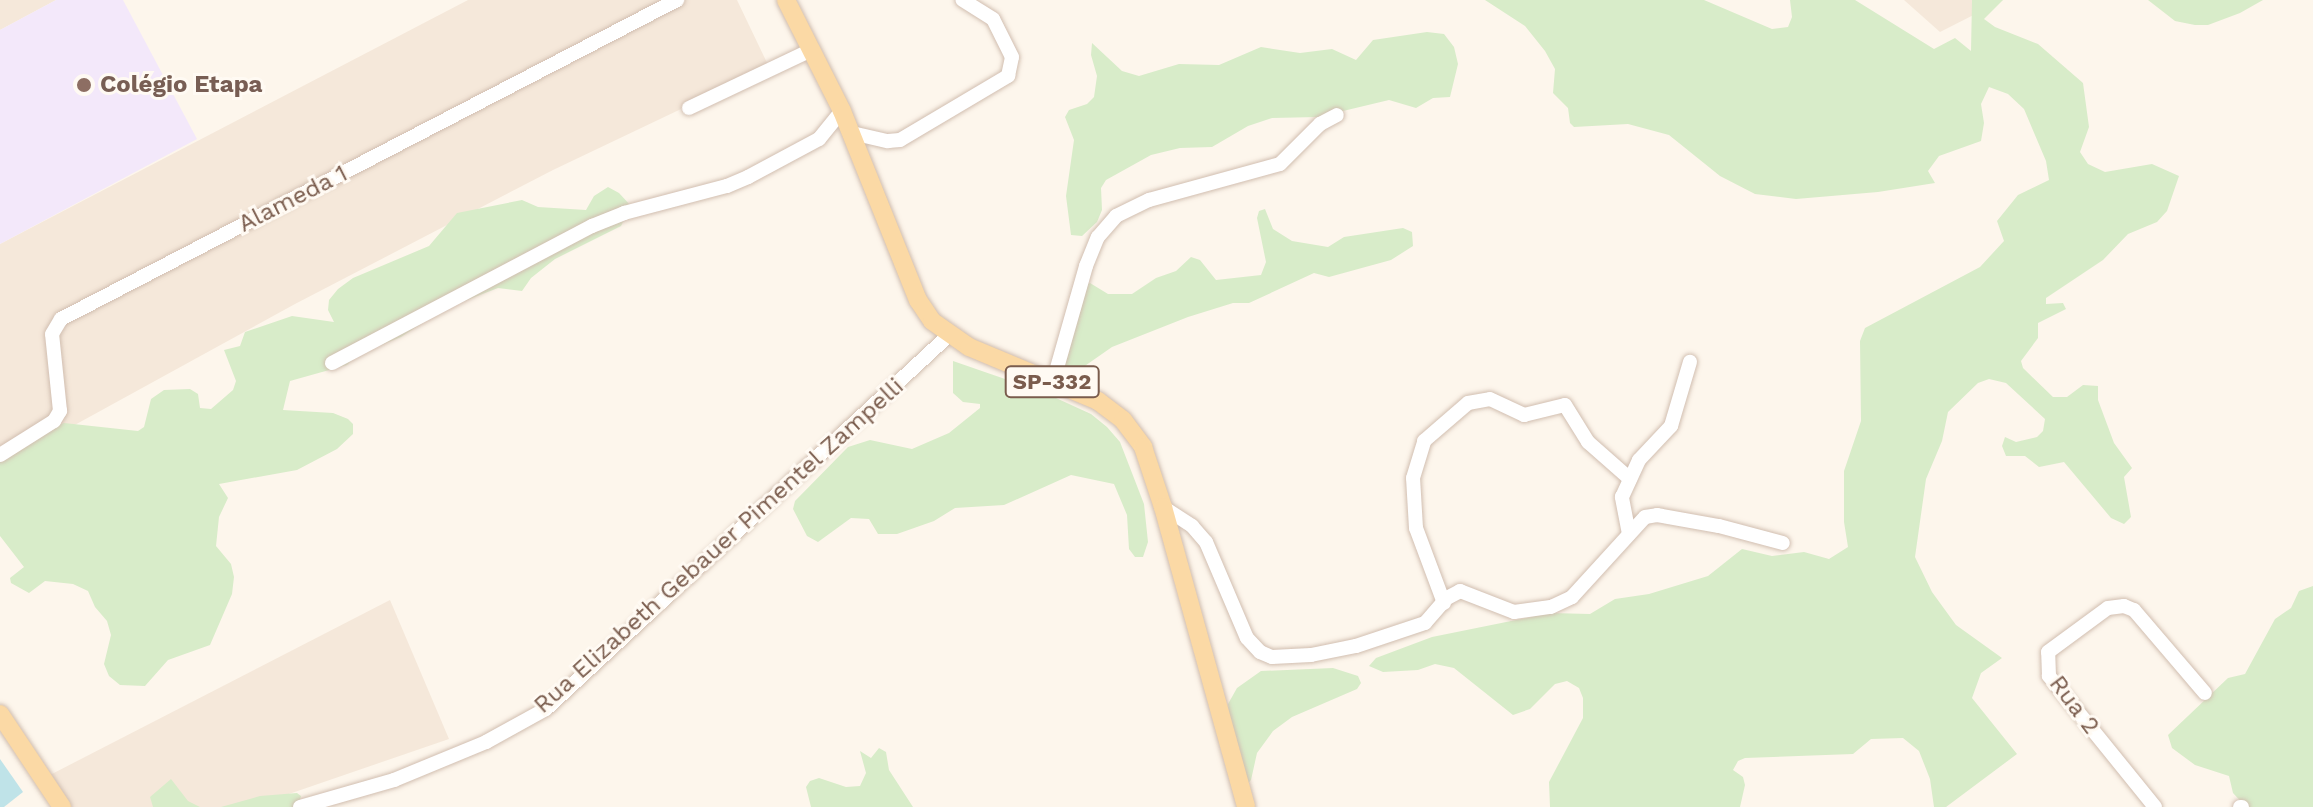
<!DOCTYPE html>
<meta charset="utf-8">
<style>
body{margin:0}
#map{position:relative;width:2313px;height:807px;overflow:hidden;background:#fdf6ec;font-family:"Work Sans",sans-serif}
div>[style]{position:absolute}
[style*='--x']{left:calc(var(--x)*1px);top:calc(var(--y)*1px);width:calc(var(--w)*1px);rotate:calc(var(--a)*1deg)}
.residential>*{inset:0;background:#f5e8da}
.education>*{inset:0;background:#f3e8fa}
.green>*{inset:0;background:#d8ecc9}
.water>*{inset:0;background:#bfe3e8}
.roads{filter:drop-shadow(0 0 2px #d1beb0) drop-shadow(0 0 2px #d1beb0)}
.minor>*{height:14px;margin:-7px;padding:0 7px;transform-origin:7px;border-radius:7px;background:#fff}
.major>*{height:18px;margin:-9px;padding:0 9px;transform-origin:9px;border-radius:9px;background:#fbd9a5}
.dots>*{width:22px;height:22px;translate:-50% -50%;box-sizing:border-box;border:4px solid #fffaf3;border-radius:50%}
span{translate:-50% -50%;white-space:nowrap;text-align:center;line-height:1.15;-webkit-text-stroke:6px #fffaf3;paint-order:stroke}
.shield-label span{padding:2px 6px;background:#fffaf3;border:2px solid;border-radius:6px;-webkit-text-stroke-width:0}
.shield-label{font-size:22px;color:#7a5c4d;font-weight:700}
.education-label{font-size:24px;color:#785e54;font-weight:700}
.left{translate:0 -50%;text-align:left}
.street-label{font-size:24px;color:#7a5c4d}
</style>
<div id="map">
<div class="residential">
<div style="clip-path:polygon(0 0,56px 0,0 30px)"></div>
<div style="clip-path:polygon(468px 0,737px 0,769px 67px,553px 170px,295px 304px,0 466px,0 244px)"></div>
<div style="clip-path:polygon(1904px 0,2003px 0,1940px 32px)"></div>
<div style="clip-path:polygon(390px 600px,449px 739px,251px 807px,68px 807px,48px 776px)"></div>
</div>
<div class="education">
<div style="clip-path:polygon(56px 0,123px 0,197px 139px,0 244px,0 30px)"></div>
</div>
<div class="green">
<div style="clip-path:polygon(1485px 0,1704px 0,1772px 29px,1788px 27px,1792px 17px,1790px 0,1855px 0,1934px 49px,1955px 38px,1971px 51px,1972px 0,2003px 0,1984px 19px,1995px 27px,2038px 44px,2083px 83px,2089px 127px,2080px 152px,2088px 164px,2105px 172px,2152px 164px,2179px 176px,2167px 211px,2157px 222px,2128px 234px,2103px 260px,2046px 298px,2046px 304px,2063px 303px,2066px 309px,2038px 323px,2038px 338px,2021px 361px,2023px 368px,2053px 397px,2067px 397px,2083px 385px,2098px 386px,2098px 400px,2114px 443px,2132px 468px,2124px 477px,2131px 517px,2124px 524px,2111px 518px,2064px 462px,2039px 467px,2025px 456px,2006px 456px,2002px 446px,2005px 437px,2016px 442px,2037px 437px,2043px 431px,2045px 419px,2006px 383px,1989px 379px,1978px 383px,1948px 412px,1942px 441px,1926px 479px,1915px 557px,1932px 592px,1956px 625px,2002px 658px,1981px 673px,1972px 698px,2017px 754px,1946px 807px,1934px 807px,1930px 779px,1919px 751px,1903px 738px,1871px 739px,1853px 754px,1745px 758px,1738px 761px,1733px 770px,1743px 777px,1745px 785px,1740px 807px,1550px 807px,1549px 782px,1583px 718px,1583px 698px,1579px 688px,1567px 681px,1555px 684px,1530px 709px,1513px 715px,1454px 668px,1435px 664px,1418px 670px,1383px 672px,1369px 666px,1376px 658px,1432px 637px,1551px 613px,1590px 614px,1615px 599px,1649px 594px,1708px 576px,1742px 549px,1772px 556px,1804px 552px,1829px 559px,1848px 547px,1844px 522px,1844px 471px,1861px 421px,1860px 341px,1865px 328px,1980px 267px,2004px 241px,1997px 221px,2018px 195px,2049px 180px,2046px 161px,2024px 109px,2008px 94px,1989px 87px,1981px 104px,1984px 123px,1981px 141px,1939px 156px,1928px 171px,1935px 183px,1878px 192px,1796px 199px,1755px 194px,1720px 176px,1669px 135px,1628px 124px,1574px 127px,1570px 123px,1568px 108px,1553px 93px,1555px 69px,1545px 51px,1525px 26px)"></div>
<div style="clip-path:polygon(2148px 0,2263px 0,2240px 13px,2208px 25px,2195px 25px,2175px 21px)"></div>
<div style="clip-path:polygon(1427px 32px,1444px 34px,1454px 47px,1458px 64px,1450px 97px,1433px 98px,1416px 108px,1389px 100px,1318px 117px,1272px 118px,1248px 126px,1212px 147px,1180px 148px,1151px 155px,1106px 180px,1101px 188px,1102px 210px,1097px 222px,1082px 236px,1071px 235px,1066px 196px,1074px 140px,1065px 117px,1069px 110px,1087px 104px,1094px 97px,1097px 76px,1091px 55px,1092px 43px,1122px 71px,1139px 76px,1179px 64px,1219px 65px,1261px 47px,1300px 53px,1332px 49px,1356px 60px,1373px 40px)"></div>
<div style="clip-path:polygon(608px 187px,619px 193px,631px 206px,621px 226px,555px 259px,531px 278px,522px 291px,498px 288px,444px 309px,401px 337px,357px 355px,347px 365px,290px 381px,283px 410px,333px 413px,348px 419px,353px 424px,353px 434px,337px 449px,297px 470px,219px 484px,228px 498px,219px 517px,216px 546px,231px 564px,234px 577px,232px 594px,210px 645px,168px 660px,145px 686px,120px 685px,109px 676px,104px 664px,111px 635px,107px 621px,95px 607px,88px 591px,73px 584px,45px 581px,29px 593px,11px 583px,10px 578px,24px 567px,0 536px,0 457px,35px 434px,64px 423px,138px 431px,144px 427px,151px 399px,164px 390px,190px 389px,198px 394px,200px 408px,211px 409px,233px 390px,236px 381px,224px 350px,240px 346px,245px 332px,292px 316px,334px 322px,328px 310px,329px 300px,338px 289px,353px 278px,429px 246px,457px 213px,522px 200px,538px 207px,586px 210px,594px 196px)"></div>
<div style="clip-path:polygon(1265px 209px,1273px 229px,1292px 241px,1328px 247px,1344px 237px,1403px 228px,1412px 232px,1413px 246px,1391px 260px,1329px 277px,1314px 273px,1249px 303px,1233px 303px,1188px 317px,1112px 347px,1069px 377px,1059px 375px,1081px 286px,1090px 283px,1108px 294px,1132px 294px,1156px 278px,1176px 271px,1191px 257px,1200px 260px,1216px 280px,1261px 275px,1266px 262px,1257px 218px,1259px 211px)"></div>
<div style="clip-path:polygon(953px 361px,1045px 393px,1091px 414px,1107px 427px,1120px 442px,1144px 504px,1148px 542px,1143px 557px,1135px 557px,1129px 549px,1127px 515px,1114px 484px,1071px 475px,1004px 505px,955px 508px,934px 521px,897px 534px,878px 534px,869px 519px,851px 518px,818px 542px,807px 536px,793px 509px,795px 501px,848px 447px,870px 440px,912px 449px,949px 433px,980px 408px,980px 404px,963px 402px,953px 393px)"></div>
<div style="clip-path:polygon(2313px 586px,2313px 807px,2246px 807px,2233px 793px,2229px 776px,2195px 765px,2172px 748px,2168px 735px,2228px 678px,2245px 674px,2275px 619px,2291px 608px,2299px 591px)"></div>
<div style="clip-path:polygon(1333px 668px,1358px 676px,1361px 683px,1357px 689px,1292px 717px,1273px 731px,1257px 753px,1251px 780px,1243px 789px,1232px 762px,1228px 704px,1237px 688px,1261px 671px)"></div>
<div style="clip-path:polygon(879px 748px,886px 752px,889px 770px,913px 807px,811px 807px,806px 787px,810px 781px,819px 778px,846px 787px,860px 786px,866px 773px,860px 751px,871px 758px)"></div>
<div style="clip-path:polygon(171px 779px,188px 801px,200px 807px,153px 807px,150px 797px)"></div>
<div style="clip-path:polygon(297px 793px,301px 796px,298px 807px,221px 807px,260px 796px)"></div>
</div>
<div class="water">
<div style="clip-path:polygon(0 759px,23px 792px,4px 807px,0 807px)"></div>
</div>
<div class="roads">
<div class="minor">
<div style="--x:689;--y:108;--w:135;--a:-25.4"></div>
<div style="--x:852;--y:133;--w:37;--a:13"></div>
<div style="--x:888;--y:141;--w:12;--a:-5"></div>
<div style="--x:900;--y:140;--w:126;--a:-30.7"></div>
<div style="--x:1008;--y:76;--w:19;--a:-78"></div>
<div style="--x:1012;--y:57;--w:42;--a:-116.6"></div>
<div style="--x:993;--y:19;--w:36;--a:-148"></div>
<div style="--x:332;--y:363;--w:294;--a:-27.8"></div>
<div style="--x:592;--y:226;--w:35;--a:-22"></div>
<div style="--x:624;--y:213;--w:106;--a:-14.7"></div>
<div style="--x:727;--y:186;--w:23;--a:-23"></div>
<div style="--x:748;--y:177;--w:81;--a:-28.2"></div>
<div style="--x:819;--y:139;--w:36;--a:-51"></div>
<div style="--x:1053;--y:382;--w:121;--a:-74.1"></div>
<div style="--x:1086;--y:266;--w:31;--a:-68"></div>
<div style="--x:1098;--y:237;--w:28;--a:-49"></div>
<div style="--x:1116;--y:216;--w:37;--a:-26"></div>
<div style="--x:1149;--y:200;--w:136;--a:-15.4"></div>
<div style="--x:1280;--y:164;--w:57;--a:-45"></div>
<div style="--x:1320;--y:124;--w:19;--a:-28"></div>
<div style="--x:0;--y:455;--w:64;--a:-32.2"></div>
<div style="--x:54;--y:421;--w:12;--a:-59"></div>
<div style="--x:60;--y:411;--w:77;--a:-95.9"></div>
<div style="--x:52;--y:334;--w:17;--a:-59"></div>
<div style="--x:61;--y:319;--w:694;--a:-27.38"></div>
<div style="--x:1163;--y:507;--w:35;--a:33"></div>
<div style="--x:1192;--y:526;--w:21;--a:49"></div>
<div style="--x:1206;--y:542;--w:104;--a:66.9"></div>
<div style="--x:1247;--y:638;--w:19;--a:47"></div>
<div style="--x:1260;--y:652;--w:13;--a:23"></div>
<div style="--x:1272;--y:657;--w:39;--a:-3"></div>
<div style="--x:1311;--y:655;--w:46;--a:-11.3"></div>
<div style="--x:1356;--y:646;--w:73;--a:-18.4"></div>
<div style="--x:1425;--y:623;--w:33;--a:-49"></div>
<div style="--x:1447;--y:598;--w:15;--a:-28"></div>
<div style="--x:1460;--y:591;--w:58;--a:21.3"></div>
<div style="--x:1514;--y:612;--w:37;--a:-8"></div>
<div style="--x:1551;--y:607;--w:23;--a:-25"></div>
<div style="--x:1572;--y:597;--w:108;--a:-47.6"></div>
<div style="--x:1645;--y:517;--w:12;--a:-9"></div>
<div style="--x:1657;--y:515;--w:63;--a:10.1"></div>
<div style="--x:1719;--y:526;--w:66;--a:14.9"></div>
<div style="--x:1629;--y:534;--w:38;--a:-101"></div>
<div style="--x:1622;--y:497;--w:41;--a:-65.3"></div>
<div style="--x:1639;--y:460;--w:47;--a:-46.7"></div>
<div style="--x:1671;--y:426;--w:67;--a:-73.5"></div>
<div style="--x:1444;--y:603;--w:80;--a:-110.5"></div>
<div style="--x:1416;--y:528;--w:50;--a:-93.4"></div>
<div style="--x:1413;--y:478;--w:39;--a:-73"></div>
<div style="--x:1424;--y:441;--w:58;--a:-40.8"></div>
<div style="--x:1468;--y:403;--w:22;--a:-10"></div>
<div style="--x:1490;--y:399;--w:38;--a:25"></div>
<div style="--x:1524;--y:415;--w:42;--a:-13.7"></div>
<div style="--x:1565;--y:405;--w:44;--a:58.1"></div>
<div style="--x:1588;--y:442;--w:56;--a:41.4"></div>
<div style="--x:300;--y:807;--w:98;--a:-16"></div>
<div style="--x:394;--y:780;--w:100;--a:-22.4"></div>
<div style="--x:486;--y:742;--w:68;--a:-28.8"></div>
<div style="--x:546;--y:709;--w:548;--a:-42.86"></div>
<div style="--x:2155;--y:807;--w:169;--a:-129"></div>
<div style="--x:2049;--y:676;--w:24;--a:-92"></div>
<div style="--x:2048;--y:652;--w:74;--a:-36.3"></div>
<div style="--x:2108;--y:608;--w:16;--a:-7"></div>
<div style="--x:2124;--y:606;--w:11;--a:22"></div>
<div style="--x:2134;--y:610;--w:109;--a:49.5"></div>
<div style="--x:2240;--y:807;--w:2;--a:0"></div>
</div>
<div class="major">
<div style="--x:786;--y:0;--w:124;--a:63.2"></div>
<div style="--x:842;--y:111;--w:204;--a:68.1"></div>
<div style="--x:918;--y:300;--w:25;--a:56"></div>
<div style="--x:932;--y:321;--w:45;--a:35.1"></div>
<div style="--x:969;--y:347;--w:140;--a:22.7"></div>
<div style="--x:1098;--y:401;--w:31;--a:37"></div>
<div style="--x:1123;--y:420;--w:34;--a:53"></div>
<div style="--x:1143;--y:447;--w:63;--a:71.6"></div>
<div style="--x:1163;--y:507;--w:311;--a:74.5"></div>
<div style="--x:0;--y:714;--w:112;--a:56.3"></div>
</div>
</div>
<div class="dots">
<div style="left:84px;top:85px;background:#8d6e63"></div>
</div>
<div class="shield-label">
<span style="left:1052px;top:382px">SP-332</span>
</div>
<div class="education-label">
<span class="left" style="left:100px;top:85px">Colégio Etapa</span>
</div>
<div class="street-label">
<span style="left:293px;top:199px;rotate:-27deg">Alameda 1</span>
<span style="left:719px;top:546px;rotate:-42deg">Rua Elizabeth Gebauer Pimentel Zampelli</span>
<span style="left:2074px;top:705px;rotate:53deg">Rua 2</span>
</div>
</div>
